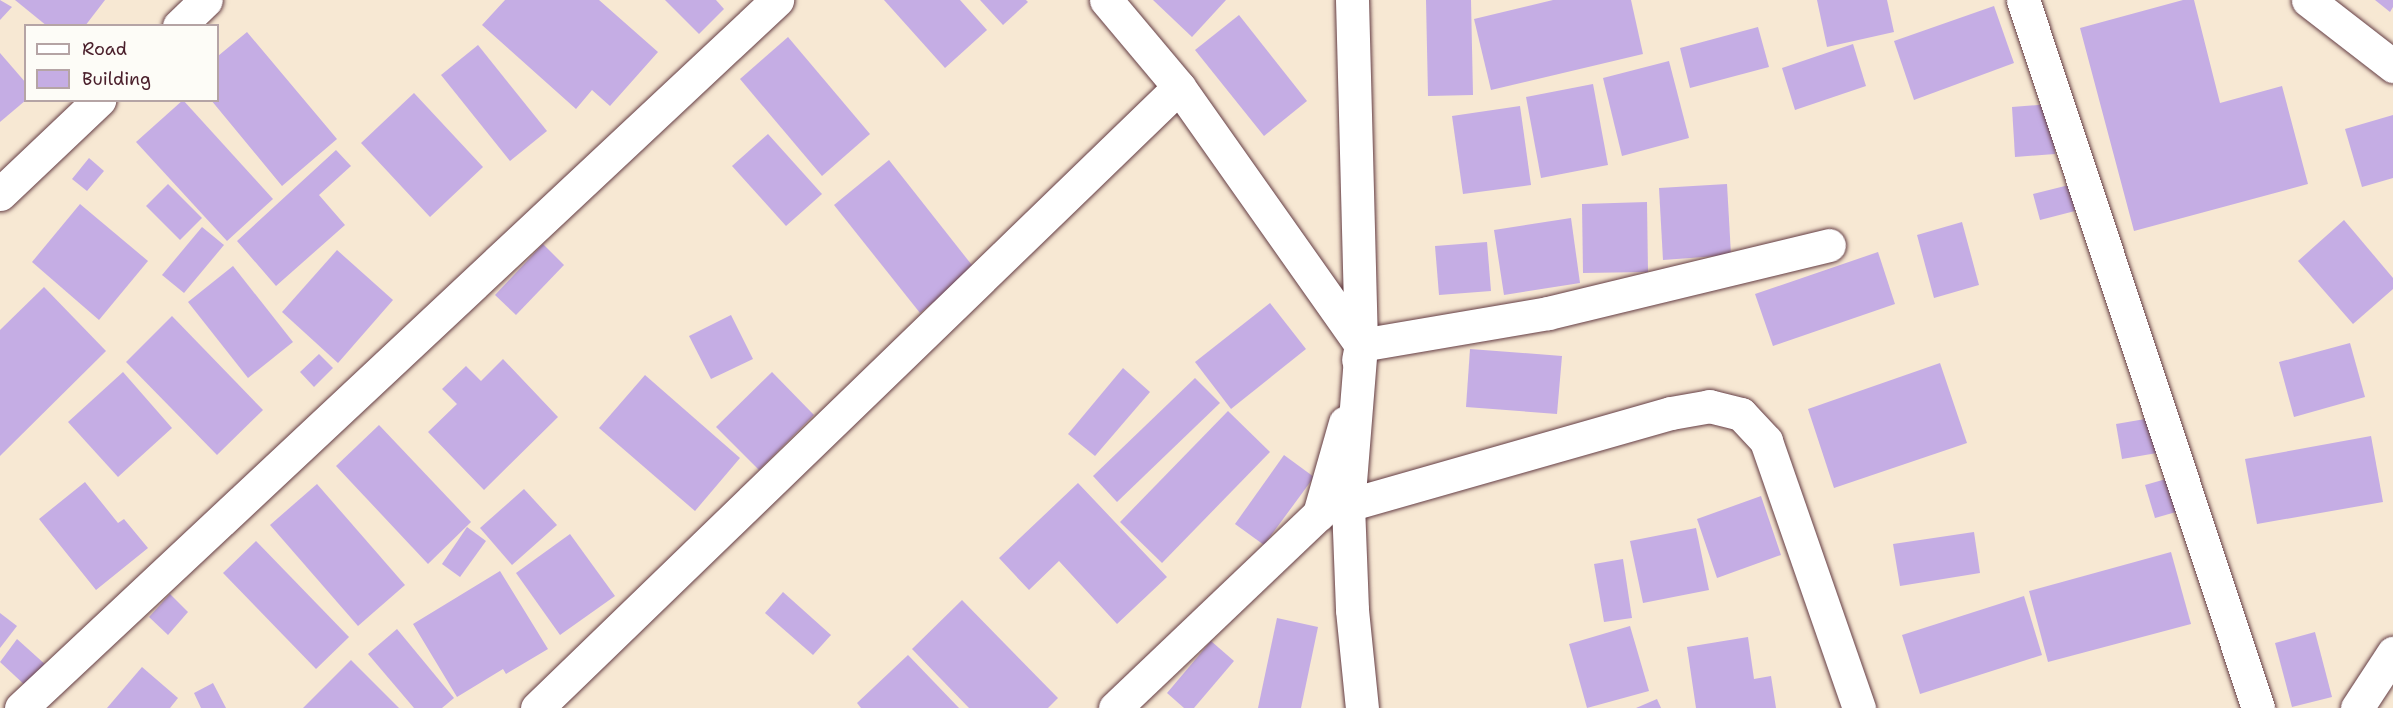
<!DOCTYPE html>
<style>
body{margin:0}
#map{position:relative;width:2393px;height:708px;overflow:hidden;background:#f7e8d3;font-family:"Shantell Sans",sans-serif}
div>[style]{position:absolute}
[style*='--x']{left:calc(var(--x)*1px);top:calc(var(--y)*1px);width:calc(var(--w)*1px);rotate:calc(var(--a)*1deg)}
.building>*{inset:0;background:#c5ade4}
.roads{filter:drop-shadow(0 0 2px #643d44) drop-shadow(0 0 2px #643d44)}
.minor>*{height:33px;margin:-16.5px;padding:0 16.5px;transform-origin:16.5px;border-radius:16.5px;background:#fff}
.tertiary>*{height:33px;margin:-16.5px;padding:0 16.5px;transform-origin:16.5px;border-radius:16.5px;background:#fff}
span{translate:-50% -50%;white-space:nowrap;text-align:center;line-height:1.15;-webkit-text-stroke:5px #fdfcf7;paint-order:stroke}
.legend{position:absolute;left:24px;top:24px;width:195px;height:78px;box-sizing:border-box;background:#fdfcf7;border:2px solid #b5a4a5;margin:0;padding:8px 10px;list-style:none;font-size:18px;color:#4a1f2b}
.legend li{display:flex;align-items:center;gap:12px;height:30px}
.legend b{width:30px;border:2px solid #b5a4a5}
</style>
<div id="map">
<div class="building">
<div style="clip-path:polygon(0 0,12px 7px,0 20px)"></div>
<div style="clip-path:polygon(15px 0,105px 0,85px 26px,47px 26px)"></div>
<div style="clip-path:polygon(505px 0,599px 0,658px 52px,610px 106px,592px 90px,576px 109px,482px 25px)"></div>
<div style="clip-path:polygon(665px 0,716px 0,724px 9px,699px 34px)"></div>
<div style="clip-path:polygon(884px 0,960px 0,987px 30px,945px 68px)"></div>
<div style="clip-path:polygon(980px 0,1026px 0,1028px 2px,1003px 25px)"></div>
<div style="clip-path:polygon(1153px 0,1226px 0,1192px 37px)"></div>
<div style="clip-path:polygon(1426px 0,1471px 0,1473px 95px,1428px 96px)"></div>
<div style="clip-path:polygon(1553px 0,1631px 0,1643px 54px,1491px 90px,1474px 19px)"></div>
<div style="clip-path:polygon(1817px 0,1887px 0,1894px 32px,1827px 47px)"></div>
<div style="clip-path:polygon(2183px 0,2194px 0,2220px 103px,2282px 86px,2308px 184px,2134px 231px,2080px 28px)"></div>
<div style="clip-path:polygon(2375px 0,2393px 0,2393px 7px,2390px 12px)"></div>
<div style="clip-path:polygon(1994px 6px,2014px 63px,1914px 100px,1894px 41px)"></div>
<div style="clip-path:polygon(1239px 15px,1307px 101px,1264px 136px,1195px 50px)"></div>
<div style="clip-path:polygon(1758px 27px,1769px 67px,1690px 88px,1680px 48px)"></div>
<div style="clip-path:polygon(247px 32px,337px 139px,282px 186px,211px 100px,218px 100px,218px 56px)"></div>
<div style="clip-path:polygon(788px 37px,870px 134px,822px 176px,740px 79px)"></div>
<div style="clip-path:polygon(1853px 44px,1866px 86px,1795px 110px,1782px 68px)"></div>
<div style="clip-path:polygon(478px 45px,547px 131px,510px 161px,441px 75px)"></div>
<div style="clip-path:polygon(0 53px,26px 83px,26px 100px,0 122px)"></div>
<div style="clip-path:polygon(1669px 61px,1689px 138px,1622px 156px,1603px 78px)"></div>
<div style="clip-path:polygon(1593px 84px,1608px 165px,1541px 178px,1526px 97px)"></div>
<div style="clip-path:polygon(414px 93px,483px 167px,430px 217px,361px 143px)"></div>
<div style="clip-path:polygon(183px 100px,273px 199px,227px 241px,136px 142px)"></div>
<div style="clip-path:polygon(2051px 104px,2055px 154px,2015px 157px,2012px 107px)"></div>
<div style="clip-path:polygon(1520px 106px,1531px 185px,1463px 194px,1452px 116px)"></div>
<div style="clip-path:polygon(2393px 115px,2393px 178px,2362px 187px,2345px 129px)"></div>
<div style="clip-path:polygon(768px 134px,822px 194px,786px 226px,732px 166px)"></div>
<div style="clip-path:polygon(336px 150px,351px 166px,319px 195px,345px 225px,276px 286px,237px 241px)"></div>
<div style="clip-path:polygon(89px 158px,104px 171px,87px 191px,72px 179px)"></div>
<div style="clip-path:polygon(889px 160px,975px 269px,920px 313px,834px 205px)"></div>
<div style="clip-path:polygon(168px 184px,202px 218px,180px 240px,146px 206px)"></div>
<div style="clip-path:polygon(1727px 184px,1731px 255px,1663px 260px,1659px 188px)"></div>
<div style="clip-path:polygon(2069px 185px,2075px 211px,2040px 220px,2033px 194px)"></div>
<div style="clip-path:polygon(1647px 202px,1648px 272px,1583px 273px,1582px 204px)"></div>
<div style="clip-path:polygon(80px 204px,148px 261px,99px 320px,32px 262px)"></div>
<div style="clip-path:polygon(1571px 218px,1580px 283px,1504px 295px,1494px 230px)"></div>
<div style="clip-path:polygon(2344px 220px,2393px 278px,2393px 289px,2353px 324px,2298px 261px)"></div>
<div style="clip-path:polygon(1962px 222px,1979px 285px,1934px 298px,1917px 235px)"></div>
<div style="clip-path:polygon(202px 227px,224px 245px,184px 293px,162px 275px)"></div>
<div style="clip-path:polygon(1487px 242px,1491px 291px,1439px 295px,1435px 246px)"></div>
<div style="clip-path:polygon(543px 244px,564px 265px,516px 315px,495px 295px)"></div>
<div style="clip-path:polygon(337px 250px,393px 300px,338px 363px,282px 312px)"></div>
<div style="clip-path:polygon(1878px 252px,1895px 304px,1773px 346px,1755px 294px)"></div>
<div style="clip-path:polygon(233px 266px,293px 342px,248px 378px,188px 302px)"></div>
<div style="clip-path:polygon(44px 287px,106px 351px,0 456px,0 330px)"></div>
<div style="clip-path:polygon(1270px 303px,1306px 349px,1231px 409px,1195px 362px)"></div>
<div style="clip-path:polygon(731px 315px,753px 359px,711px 379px,689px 336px)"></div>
<div style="clip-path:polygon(172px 316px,263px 410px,217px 455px,126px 362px)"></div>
<div style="clip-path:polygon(2350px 343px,2365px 397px,2294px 417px,2279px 362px)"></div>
<div style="clip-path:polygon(1470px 349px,1562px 356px,1557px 414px,1466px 407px)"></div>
<div style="clip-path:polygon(319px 354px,333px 368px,314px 387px,300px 372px)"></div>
<div style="clip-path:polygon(503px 359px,558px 417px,484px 490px,428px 432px,457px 404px,442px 389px,466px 366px,481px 381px)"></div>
<div style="clip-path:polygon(1940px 363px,1967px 443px,1834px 488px,1808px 409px)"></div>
<div style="clip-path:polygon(1123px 368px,1150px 392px,1095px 456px,1068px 434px)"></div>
<div style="clip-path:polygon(123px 372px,172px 428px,118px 477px,68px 422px)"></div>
<div style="clip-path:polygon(772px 372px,814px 415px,759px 470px,716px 427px)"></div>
<div style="clip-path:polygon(645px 375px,740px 458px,695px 511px,599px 428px)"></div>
<div style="clip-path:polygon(1195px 378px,1220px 403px,1117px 502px,1093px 476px)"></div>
<div style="clip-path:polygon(1228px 411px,1270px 452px,1162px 563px,1120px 522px)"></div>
<div style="clip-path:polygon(2151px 418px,2157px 453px,2122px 459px,2116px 424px)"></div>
<div style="clip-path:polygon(379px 425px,471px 522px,428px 564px,336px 466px)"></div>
<div style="clip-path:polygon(2371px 436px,2383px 502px,2257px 524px,2245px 459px)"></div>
<div style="clip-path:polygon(1284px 455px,1314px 477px,1264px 545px,1235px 524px)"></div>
<div style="clip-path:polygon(2166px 479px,2176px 512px,2155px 518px,2145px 485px)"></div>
<div style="clip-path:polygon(85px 482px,118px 523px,124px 519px,148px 548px,96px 590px,39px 519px)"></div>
<div style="clip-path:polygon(1078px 483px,1167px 577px,1117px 624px,1059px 561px,1029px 590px,999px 558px)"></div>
<div style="clip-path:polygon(317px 484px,405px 585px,358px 626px,270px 525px)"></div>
<div style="clip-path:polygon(524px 489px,557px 525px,512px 565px,480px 528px)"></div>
<div style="clip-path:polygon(1761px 496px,1781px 555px,1717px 578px,1697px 519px)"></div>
<div style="clip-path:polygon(467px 527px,486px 541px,460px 577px,442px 564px)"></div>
<div style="clip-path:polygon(1696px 528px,1709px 590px,1643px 603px,1630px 541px)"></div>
<div style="clip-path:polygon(1974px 532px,1980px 573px,1900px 586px,1893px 544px)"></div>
<div style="clip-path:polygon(570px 534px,615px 596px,560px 635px,516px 573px)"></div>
<div style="clip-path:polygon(256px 541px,349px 637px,316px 669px,223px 573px)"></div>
<div style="clip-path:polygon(2171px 552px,2191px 624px,2048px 662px,2029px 591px)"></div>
<div style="clip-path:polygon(1623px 559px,1632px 618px,1604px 622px,1594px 564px)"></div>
<div style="clip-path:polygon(500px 571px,548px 649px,506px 674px,503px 669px,457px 697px,413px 624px)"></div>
<div style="clip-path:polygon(783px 592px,831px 635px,813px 655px,765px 613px)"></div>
<div style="clip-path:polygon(170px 594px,188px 612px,168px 635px,149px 617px)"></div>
<div style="clip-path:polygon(2024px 596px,2042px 655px,1920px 694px,1902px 635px)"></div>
<div style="clip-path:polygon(962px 600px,1058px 698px,1048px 708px,969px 708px,912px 649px)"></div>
<div style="clip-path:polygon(0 613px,17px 626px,0 648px)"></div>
<div style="clip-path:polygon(1277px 618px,1318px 627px,1301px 708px,1258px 708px)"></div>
<div style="clip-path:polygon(1630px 626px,1649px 691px,1587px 708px,1569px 644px)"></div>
<div style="clip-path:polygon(397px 629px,454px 698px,442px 708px,414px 708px,368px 654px)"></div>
<div style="clip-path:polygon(2315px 632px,2332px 697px,2292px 707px,2275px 643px)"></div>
<div style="clip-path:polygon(1748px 637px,1754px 679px,1771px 676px,1776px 708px,1696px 708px,1687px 647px)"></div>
<div style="clip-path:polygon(17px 639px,47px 666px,28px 688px,0 662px)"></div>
<div style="clip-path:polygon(1211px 641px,1234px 661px,1194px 708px,1184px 708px,1167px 693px)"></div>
<div style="clip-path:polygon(908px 655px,959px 708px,861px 708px,857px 703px)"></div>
<div style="clip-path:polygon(351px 660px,399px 708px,303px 708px)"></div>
<div style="clip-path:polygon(142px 667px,178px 698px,170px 708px,107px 708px)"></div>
<div style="clip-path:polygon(213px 683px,226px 708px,201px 708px,194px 693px)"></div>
<div style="clip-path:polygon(1657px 699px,1661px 708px,1636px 708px)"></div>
</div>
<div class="roads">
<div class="minor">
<div style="--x:1106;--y:0;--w:114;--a:50"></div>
<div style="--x:1179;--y:87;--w:316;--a:54.8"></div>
<div style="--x:1361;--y:345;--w:15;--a:101"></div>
<div style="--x:2023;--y:0;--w:746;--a:71.64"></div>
<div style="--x:2308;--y:0;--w:108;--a:37.8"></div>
<div style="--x:179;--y:26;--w:37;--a:-44"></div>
<div style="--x:0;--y:194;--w:137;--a:-43.5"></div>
<div style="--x:1361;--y:345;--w:190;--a:-9.7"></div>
<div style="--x:1548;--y:313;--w:289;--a:-13.6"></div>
<div style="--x:1348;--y:505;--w:336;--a:-15.9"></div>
<div style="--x:1671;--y:413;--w:39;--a:-10"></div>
<div style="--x:1709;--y:406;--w:33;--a:14"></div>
<div style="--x:1741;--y:414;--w:37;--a:47"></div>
<div style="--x:1766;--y:441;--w:283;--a:70.8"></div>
<div style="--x:21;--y:708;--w:1036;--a:-43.12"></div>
<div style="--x:537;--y:708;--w:893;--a:-44.05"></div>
<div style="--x:1115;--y:708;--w:282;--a:-43.6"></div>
<div style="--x:1319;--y:514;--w:95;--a:-74.1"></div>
<div style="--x:2357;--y:708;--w:66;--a:-56.8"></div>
</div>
<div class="tertiary">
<div style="--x:1352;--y:0;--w:345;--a:88.5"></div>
<div style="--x:1361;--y:345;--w:161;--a:94.6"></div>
<div style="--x:1348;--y:505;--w:105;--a:87.8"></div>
<div style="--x:1352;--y:610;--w:99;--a:84.2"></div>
</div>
</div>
<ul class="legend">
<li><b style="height:8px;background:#fff"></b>Road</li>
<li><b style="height:16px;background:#c5ade4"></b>Building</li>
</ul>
</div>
